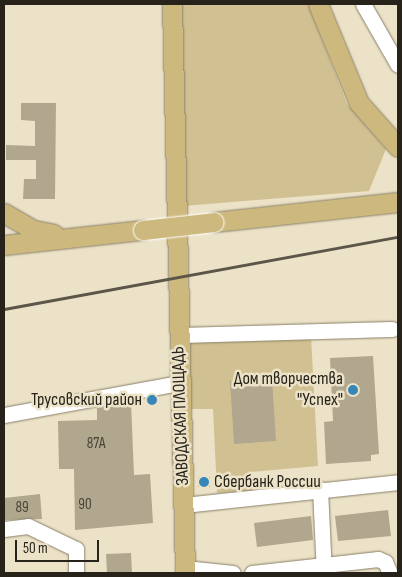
<!DOCTYPE html>
<meta charset="utf-8">
<style>
body{margin:0}
#map{position:relative;width:402px;height:577px;overflow:hidden;background:#ece2c8;font-family:"Sofia Sans Condensed",sans-serif}
div>[style]{position:absolute}
[style*='--x']{left:calc(var(--x)*1px);top:calc(var(--y)*1px);width:calc(var(--w)*1px);rotate:calc(var(--a)*1deg)}
.green>*{inset:0;background:#d1c091}
.building>*{inset:0;background:#b0a78e}
.roads{filter:drop-shadow(0 0 1px #898068) drop-shadow(0 0 1px #898068)}
.minor>*{height:15px;margin:-7.5px;padding:0 7.5px;transform-origin:7.5px;border-radius:7.5px;background:#fff}
.major>*{height:19px;margin:-9.5px;padding:0 9.5px;transform-origin:9.5px;border-radius:9.5px;background:#cdb97d}
.rail>*{height:3px;margin:-1.5px;padding:0 1.5px;transform-origin:1.5px;border-radius:1.5px;background:#5c5649}
.bridges{filter:drop-shadow(0 0 1px #fff) drop-shadow(0 0 1px #fff)}
.major-bridge>*{height:19px;margin:-9.5px;padding:0 9.5px;transform-origin:9.5px;border-radius:9.5px;background:#cdb97d}
.dots>*{width:14px;height:14px;translate:-50% -50%;box-sizing:border-box;border:2px solid #ece2c8;border-radius:50%}
span{translate:-50% -50%;white-space:nowrap;text-align:center;line-height:1.15;-webkit-text-stroke:5px #ece2c8;paint-order:stroke}
.number-label{font-size:15px;color:#494437}
.number-label span{-webkit-text-stroke-width:0}
.poi-label{font-size:18px;color:#27231a}
.right{translate:-100% -50%;text-align:right}
.left{translate:0 -50%;text-align:left}
.street-label{font-size:18px;color:#27231a}
.frame{position:absolute;inset:0;border:5px solid #27231a;pointer-events:none}
.scale{position:absolute;left:15px;top:540px;width:84px;height:22px;box-sizing:border-box;border:2px solid #27231a;border-top:0;padding-left:6px;font-size:15px;line-height:18px;white-space:nowrap;color:#27231a;-webkit-text-stroke:4px #ece2c8;paint-order:stroke}
</style>
<div id="map">
<div class="green">
<div style="clip-path:polygon(181px 4px,308px 4px,347px 104px,386px 149px,369px 191px,183px 206px)"></div>
<div style="clip-path:polygon(311px 336px,318px 466px,251px 472px,252px 491px,217px 493px,213px 409px,188px 409px,187px 343px)"></div>
</div>
<div class="building">
<div style="clip-path:polygon(21px 103px,56px 103px,55px 199px,23px 199px,24px 179px,36px 179px,36px 160px,6px 160px,6px 145px,35px 146px,35px 121px,21px 120px)"></div>
<div style="clip-path:polygon(373px 356px,379px 454px,371px 455px,371px 461px,326px 464px,324px 422px,333px 421px,330px 358px)"></div>
<div style="clip-path:polygon(272px 378px,276px 441px,234px 444px,230px 381px)"></div>
<div style="clip-path:polygon(131px 402px,134px 475px,150px 474px,153px 523px,75px 530px,74px 469px,59px 469px,58px 421px,97px 420px,97px 408px)"></div>
<div style="clip-path:polygon(198px 477px,210px 477px,210px 487px,198px 487px)"></div>
<div style="clip-path:polygon(40px 494px,42px 519px,4px 520px,4px 498px)"></div>
<div style="clip-path:polygon(388px 510px,391px 536px,338px 541px,335px 516px)"></div>
<div style="clip-path:polygon(311px 516px,313px 540px,257px 547px,254px 523px)"></div>
<div style="clip-path:polygon(131px 553px,132px 573px,107px 573px,106px 554px)"></div>
</div>
<div class="roads">
<div class="minor">
<div style="--x:363;--y:4;--w:70;--a:60.2"></div>
<div style="--x:179;--y:335;--w:213;--a:-1.6"></div>
<div style="--x:4;--y:415;--w:178;--a:-10.4"></div>
<div style="--x:320;--y:489;--w:84;--a:87.3"></div>
<div style="--x:184;--y:505;--w:215;--a:-6.1"></div>
<div style="--x:4;--y:529;--w:24;--a:-7"></div>
<div style="--x:28;--y:526;--w:53;--a:25.6"></div>
<div style="--x:76;--y:549;--w:24;--a:90"></div>
<div style="--x:185;--y:568;--w:48;--a:5.9"></div>
<div style="--x:252;--y:573;--w:127;--a:-6.3"></div>
<div style="--x:378;--y:559;--w:8;--a:23"></div>
<div style="--x:385;--y:562;--w:12;--a:66"></div>
</div>
<div class="major">
<div style="--x:172;--y:4;--w:569;--a:88.69"></div>
<div style="--x:318;--y:4;--w:107;--a:67.5"></div>
<div style="--x:359;--y:103;--w:59;--a:48.4"></div>
<div style="--x:4;--y:213;--w:34;--a:30"></div>
<div style="--x:34;--y:230;--w:20;--a:11"></div>
<div style="--x:214;--y:222;--w:185;--a:-6.2"></div>
<div style="--x:4;--y:245;--w:140;--a:-6.2"></div>
</div>
</div>
<div class="rail">
<div style="--x:4;--y:309;--w:401;--a:-10.4"></div>
</div>
<div class="bridges">
<div class="major-bridge">
<div style="--x:143;--y:230;--w:71;--a:-6.4"></div>
</div>
</div>
<div class="dots">
<div style="left:353px;top:390px;background:#3786b8"></div>
<div style="left:152px;top:400px;background:#3786b8"></div>
<div style="left:204px;top:482px;background:#3786b8"></div>
</div>
<div class="number-label">
<span style="left:96px;top:444px">87А</span>
<span style="left:85px;top:505px">90</span>
<span style="left:22px;top:508px">89</span>
</div>
<div class="poi-label">
<span class="right" style="left:343px;top:390px">Дом творчества<br>"Успех"</span>
<span class="right" style="left:142px;top:400px">Трусовский район</span>
<span class="left" style="left:214px;top:482px">Сбербанк России</span>
</div>
<div class="street-label">
<span style="left:181px;top:416px;rotate:-92deg">ЗАВОДСКАЯ ПЛОЩАДЬ</span>
</div>
<div class="frame"></div>
<div class="scale">50 m</div>
</div>
